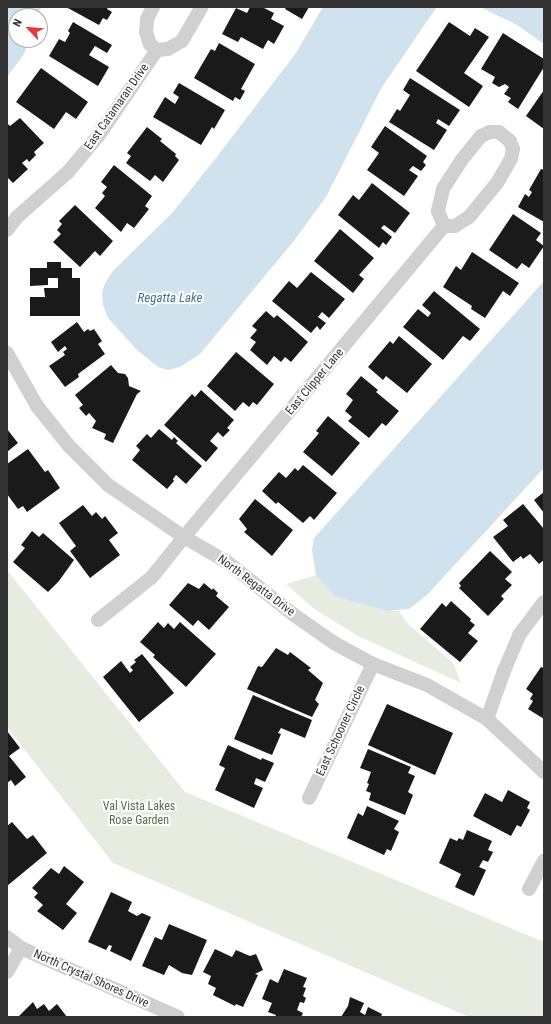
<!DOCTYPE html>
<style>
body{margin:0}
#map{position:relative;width:551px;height:1024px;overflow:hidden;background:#fff;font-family:"Roboto Condensed",sans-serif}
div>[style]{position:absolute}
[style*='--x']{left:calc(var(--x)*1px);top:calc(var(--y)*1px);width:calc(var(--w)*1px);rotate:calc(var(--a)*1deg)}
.green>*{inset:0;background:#e6ecdf}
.water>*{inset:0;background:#cfe2ee}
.building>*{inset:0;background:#1a1a1a}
.street>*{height:14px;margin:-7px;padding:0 7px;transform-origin:7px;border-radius:7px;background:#d0d0d0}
span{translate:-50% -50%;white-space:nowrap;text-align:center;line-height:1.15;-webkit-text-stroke:4px #fff;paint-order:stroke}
.street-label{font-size:12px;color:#333}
.park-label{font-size:12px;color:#56703f}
.water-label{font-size:13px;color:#3f7597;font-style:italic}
.frame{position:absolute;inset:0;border:8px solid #333;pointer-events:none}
.north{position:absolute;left:8px;top:8px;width:40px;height:40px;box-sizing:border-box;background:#fff;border:1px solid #adadad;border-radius:50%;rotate:296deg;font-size:11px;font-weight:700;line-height:16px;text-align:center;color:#333}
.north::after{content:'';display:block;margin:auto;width:14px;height:18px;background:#e63946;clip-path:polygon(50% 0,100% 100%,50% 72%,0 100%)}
</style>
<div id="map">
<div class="green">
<div style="clip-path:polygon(7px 570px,185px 792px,544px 942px,544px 1017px,469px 1017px,113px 863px,7px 727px)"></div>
<div style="clip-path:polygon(316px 575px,325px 584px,357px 602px,387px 611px,399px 611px,407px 623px,454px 664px,461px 683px,358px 636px,313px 608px,286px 584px)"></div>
</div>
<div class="water">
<div style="clip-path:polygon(7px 7px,41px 7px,37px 16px,16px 16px,16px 40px,29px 40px,24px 54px,7px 77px)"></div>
<div style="clip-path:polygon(323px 7px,438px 7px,436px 8px,382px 87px,326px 197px,293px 242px,200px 354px,180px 367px,168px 370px,158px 367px,137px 350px,108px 318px,103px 305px,102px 293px,105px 283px,113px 271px,173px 212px,219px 154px,296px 53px)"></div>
<div style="clip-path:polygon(480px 7px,544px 7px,544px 44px,517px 25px)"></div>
<div style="clip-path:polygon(544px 281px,544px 468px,427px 595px,409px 609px,387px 611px,335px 596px,316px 575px,312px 550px,314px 538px)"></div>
</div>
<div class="building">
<div style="clip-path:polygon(66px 7px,108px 7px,107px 9px,112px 12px,107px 20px,103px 18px,99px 25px)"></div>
<div style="clip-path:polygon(250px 7px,262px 7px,274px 13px,271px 19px,284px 26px,274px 44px,268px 40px,263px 49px,241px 37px,238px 42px,222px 34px,236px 8px,247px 13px)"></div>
<div style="clip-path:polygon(286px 7px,309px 7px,302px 19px,285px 9px)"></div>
<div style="clip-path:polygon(73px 22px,112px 45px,107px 53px,95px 46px,89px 55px,109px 67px,98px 86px,49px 56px,59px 39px,65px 42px,70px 33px,68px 31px)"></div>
<div style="clip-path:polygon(449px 22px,470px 36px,475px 28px,489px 37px,464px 73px,483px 86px,469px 107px,416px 71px)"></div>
<div style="clip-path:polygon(503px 33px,544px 59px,544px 67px,518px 109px,508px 102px,511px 98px,504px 94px,509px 87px,505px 84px,499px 87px,492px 83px,495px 77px,481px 69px)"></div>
<div style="clip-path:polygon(219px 43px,255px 64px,241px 89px,245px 91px,240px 100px,235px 97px,233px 101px,194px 78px,211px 49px,215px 51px)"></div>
<div style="clip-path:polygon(41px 68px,88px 102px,76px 119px,66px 112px,54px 129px,16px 102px)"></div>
<div style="clip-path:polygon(410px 78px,460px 110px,449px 126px,438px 119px,436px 123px,447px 130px,434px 150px,389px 122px,397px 109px,400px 111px,410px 95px,403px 90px)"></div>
<div style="clip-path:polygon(179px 83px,225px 110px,214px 129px,212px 127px,201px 145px,153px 117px,165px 97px,175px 104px,179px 97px,173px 93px)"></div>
<div style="clip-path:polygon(544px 90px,544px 129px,526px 116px)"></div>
<div style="clip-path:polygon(20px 118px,44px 143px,34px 152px,36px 155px,29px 162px,27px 159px,22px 163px,28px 169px,13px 183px,7px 177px,7px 123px,10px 126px)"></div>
<div style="clip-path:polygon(385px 126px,427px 156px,423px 162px,426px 165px,421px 171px,413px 166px,409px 170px,418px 176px,404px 196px,367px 170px,379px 153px,371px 147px)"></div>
<div style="clip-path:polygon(147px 127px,162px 139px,160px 141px,176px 154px,175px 156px,179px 160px,163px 182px,155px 175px,150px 181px,126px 163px,131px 156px,127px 153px)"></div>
<div style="clip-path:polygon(114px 165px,152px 196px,145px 206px,149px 209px,134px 228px,127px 223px,121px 232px,95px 208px,105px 196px,102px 193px,107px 187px,101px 182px)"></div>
<div style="clip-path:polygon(541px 169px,544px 170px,544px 222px,518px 207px,525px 194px,529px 197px,532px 192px,529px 190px)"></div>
<div style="clip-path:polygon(372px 183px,410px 213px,395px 233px,384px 225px,381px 228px,392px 237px,386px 245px,383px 242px,379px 248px,338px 215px,353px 195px,359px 200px)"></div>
<div style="clip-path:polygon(75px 205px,113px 241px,100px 256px,95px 251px,80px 267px,53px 242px,61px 234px,57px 230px,62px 224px,59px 221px)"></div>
<div style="clip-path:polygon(513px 214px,541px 233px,536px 240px,544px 246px,529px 268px,522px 263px,517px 269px,489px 250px)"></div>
<div style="clip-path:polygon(340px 229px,374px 258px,359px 275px,364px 279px,353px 293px,314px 261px)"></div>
<div style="clip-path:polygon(472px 252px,519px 283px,510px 296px,503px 291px,485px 318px,471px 309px,472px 306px,443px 287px,456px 266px,461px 270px)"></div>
<div style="clip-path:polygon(47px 262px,61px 262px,61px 268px,72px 268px,72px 278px,80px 278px,80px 316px,30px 316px,30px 297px,45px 297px,44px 288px,58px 288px,58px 278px,48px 278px,48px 285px,30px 286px,30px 268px,47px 268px)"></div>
<div style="clip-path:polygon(311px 272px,345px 299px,329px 318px,322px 312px,318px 317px,326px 323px,320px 330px,317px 326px,311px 333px,272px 301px,289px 281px,297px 288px)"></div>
<div style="clip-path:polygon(434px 291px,480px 329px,470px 341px,463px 336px,443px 360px,403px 327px,418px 309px,428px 317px,431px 313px,422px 305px)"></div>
<div style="clip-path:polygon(266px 311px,274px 318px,277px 315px,308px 342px,291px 362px,285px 357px,281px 362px,274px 356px,267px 365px,250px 350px,256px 342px,250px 338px,257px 330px,252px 326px)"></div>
<div style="clip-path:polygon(77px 322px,84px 332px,88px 329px,90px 331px,94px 329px,102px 341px,98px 344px,105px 354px,78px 374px,79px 377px,65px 387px,49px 366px,65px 355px,63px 352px,67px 349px,65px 346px,58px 352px,51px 342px)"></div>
<div style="clip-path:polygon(399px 336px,432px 364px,407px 393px,386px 376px,383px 380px,368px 367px,390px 341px,393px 344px)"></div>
<div style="clip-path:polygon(236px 352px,274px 384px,257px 405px,253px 402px,249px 407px,243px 402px,235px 411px,207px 386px)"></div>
<div style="clip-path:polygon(111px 365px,118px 373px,125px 374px,128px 378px,129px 386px,141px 391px,137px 394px,113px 443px,104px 439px,106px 434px,92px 428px,96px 421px,89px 413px,86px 416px,79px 408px,83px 405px,75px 395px)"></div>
<div style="clip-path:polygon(361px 376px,378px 390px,376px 392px,399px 411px,386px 426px,382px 423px,369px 438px,348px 421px,352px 417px,345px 411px,353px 400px,346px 394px)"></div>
<div style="clip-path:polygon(201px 390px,234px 420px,227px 428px,230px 430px,223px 437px,218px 432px,210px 441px,218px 448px,206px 462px,164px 425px,192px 394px,195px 397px)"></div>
<div style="clip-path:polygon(328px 416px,360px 443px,332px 476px,303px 452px,319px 433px,316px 431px)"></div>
<div style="clip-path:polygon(7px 429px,18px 443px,7px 452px)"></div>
<div style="clip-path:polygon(159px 429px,172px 440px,174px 437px,178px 441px,176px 443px,202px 466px,186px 484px,176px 475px,173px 479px,174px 481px,167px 489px,132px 460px,140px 450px,136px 446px,147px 434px,151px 438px)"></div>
<div style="clip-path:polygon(28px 449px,45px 472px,48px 470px,60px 488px,27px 512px,23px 506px,18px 509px,7px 494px,7px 464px)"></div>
<div style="clip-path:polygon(303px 465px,337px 493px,314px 520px,310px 516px,303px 523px,278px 502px,276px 504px,262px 491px,279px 472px,286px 478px,295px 468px,298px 471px)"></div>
<div style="clip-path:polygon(544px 492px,544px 513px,534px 500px)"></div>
<div style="clip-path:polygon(255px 499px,293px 530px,272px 556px,244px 532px,247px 529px,239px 519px)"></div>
<div style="clip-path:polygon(523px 504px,544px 529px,544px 560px,539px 564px,530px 554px,523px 559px,521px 556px,513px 562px,493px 537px,508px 526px,503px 520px)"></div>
<div style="clip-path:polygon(83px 505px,92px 516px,96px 512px,102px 519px,105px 516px,118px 533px,109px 540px,120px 555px,90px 578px,70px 551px,76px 546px,59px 523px)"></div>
<div style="clip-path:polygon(32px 531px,39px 537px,43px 533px,74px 560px,59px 581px,48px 592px,13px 562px,25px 548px,21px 545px)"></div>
<div style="clip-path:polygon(490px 551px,512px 572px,505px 579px,512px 585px,501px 596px,504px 599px,488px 616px,459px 588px,461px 586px,459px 583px)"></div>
<div style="clip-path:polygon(188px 583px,199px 589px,204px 583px,212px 590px,213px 588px,218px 593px,216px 596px,229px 607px,209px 630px,198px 620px,193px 626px,169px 605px)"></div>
<div style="clip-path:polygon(451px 601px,471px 619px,470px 621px,475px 625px,468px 633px,478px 641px,460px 662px,420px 629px,442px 603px,446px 607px)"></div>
<div style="clip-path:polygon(158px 622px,164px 628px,168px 623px,174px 629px,180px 622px,216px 654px,186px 687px,153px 657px,155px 655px,140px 642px)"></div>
<div style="clip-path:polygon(276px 648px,288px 655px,290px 652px,311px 668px,308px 670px,323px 683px,315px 700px,319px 704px,312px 717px,247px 689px,258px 666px,262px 667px)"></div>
<div style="clip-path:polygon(142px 654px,174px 693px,139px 722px,103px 677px,121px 661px,130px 673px,133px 670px,130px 667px,136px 662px,134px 660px)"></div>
<div style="clip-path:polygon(541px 667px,544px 668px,544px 719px,528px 709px,533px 701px,530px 699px,533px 694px,526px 689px)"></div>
<div style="clip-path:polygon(253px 695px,312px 720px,305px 738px,281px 728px,278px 733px,281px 734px,272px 755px,234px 739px)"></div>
<div style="clip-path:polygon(387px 704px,453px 733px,435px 775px,368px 745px)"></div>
<div style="clip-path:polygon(7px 731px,20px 748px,9px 756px,26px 777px,15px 786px,11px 780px,7px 783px)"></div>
<div style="clip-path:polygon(228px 745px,261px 760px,262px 758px,274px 763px,265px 782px,256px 778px,254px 784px,263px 788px,254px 808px,215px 790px,225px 768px,219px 765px)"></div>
<div style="clip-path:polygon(368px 749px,411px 767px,408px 773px,415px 776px,408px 792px,413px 795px,405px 815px,369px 800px,371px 793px,366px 791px,369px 784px,367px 783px,371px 772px,360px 768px)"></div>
<div style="clip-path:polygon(508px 790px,530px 802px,527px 808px,530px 810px,521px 827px,517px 825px,511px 836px,473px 816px,485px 793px,502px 802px)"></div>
<div style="clip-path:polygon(367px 806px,399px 821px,394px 829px,399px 832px,391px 851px,387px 849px,384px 855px,347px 838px,358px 813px,363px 816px)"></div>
<div style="clip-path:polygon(12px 822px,27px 839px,33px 835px,47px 853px,7px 886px,7px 826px)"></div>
<div style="clip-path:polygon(467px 830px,492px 841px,488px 850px,493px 852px,488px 862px,483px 860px,479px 867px,486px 870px,474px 896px,455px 887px,461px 874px,439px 863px,450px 838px,457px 841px,459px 838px,463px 840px)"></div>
<div style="clip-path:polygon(64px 866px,84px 882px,66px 904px,77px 913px,63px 930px,37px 911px,43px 905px,34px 897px,38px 893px,32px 888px,51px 868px,59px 874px)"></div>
<div style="clip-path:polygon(111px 892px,132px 902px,128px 911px,137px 916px,142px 913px,151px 917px,131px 961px,110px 951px,112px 946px,109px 945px,106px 950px,88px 942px)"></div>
<div style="clip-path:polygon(169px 924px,207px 940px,192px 975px,182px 973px,169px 965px,164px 975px,142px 966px,155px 937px,162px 940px)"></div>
<div style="clip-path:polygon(215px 949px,232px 957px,236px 950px,250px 956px,256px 954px,263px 970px,255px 974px,258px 975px,243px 1007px,236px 1004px,235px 1006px,213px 995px,216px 988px,208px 984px,211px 976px,203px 972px)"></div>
<div style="clip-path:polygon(284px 969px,307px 978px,303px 987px,306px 988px,303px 996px,306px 998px,304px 1003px,300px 1002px,297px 1010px,303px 1013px,301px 1017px,275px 1017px,276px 1015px,268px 1012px,272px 1003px,262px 999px,270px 979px,278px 983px)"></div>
<div style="clip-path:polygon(350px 997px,364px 1003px,360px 1012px,365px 1015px,368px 1007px,382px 1014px,381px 1017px,341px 1017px,348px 1006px)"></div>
<div style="clip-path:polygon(33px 1002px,37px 1009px,44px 1004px,49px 1011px,57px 1004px,67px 1017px,18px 1017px)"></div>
</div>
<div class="street">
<div style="--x:153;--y:7;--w:13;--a:117"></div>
<div style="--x:147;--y:19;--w:13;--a:94"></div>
<div style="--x:146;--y:32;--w:13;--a:72"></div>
<div style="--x:150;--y:44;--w:9;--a:41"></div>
<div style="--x:157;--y:50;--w:11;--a:-5"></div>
<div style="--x:168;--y:49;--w:16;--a:-30"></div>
<div style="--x:182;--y:41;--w:39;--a:-60"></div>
<div style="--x:7;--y:230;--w:16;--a:-52"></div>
<div style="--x:17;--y:217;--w:68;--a:-41.4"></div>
<div style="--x:68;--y:172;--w:48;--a:-50"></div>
<div style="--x:99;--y:135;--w:103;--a:-55.7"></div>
<div style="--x:7;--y:353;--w:61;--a:60.5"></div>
<div style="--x:37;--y:406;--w:51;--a:51.3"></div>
<div style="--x:69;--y:446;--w:55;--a:45"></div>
<div style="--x:108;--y:485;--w:92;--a:34.4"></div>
<div style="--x:184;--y:537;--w:50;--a:30.2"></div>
<div style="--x:227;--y:562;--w:85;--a:38.3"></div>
<div style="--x:294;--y:615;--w:49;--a:35"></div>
<div style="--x:334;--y:643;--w:44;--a:28.3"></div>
<div style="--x:373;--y:664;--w:58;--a:21.3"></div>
<div style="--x:427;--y:685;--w:69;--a:29.5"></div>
<div style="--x:487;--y:719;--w:78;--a:42.9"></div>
<div style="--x:98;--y:620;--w:69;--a:-38.5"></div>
<div style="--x:152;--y:577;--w:51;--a:-51.3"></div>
<div style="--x:184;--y:537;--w:405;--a:-50.1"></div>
<div style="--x:444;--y:226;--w:11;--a:0"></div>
<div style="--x:455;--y:226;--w:17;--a:-33"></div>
<div style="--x:469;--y:217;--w:44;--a:-50.5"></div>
<div style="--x:497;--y:183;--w:28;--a:-60"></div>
<div style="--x:511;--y:159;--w:10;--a:-79"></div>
<div style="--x:513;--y:149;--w:9;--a:-111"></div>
<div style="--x:510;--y:141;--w:14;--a:-141"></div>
<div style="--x:499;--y:132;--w:9;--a:180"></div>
<div style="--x:490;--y:132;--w:10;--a:156"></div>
<div style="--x:481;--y:136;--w:32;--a:129"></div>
<div style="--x:461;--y:161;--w:33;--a:123"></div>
<div style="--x:443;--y:189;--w:23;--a:103"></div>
<div style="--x:438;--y:211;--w:16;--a:68"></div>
<div style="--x:487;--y:719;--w:51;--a:-70.5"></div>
<div style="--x:504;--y:671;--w:39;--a:-67"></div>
<div style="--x:519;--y:635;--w:41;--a:-52.9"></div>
<div style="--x:309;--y:798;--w:148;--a:-64.5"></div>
<div style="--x:529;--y:889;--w:32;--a:-62"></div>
<div style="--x:7;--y:937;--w:18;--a:38"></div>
<div style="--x:21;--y:948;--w:171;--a:23.7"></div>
<div style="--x:7;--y:972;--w:28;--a:-60"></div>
</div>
<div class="street-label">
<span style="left:117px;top:107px;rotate:-55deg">East Catamaran Drive</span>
<span style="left:315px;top:382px;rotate:-50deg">East Clipper Lane</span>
<span style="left:256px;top:586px;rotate:37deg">North Regatta Drive</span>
<span style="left:341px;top:731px;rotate:-65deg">East Schooner Circle</span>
<span style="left:91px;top:979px;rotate:24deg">North Crystal Shores Drive</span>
</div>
<div class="park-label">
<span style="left:139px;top:814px">Val Vista Lakes<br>Rose Garden</span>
</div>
<div class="water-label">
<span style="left:170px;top:298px">Regatta Lake</span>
</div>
<div class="frame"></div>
<div class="north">N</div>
</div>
